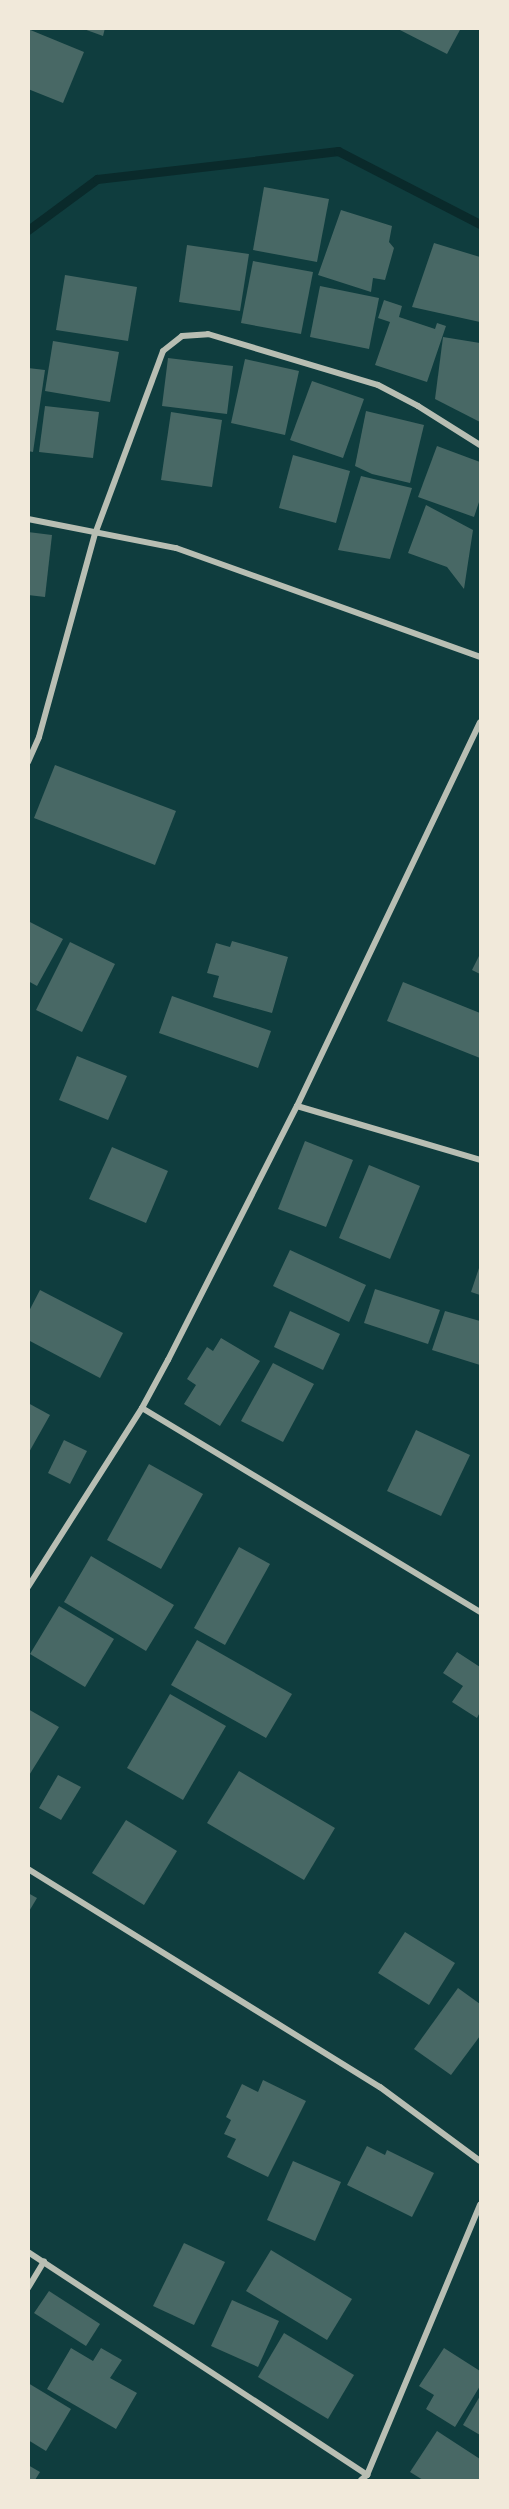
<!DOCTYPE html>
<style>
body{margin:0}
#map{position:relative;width:509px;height:2509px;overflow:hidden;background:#0f3d3e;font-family:"Varela Round",sans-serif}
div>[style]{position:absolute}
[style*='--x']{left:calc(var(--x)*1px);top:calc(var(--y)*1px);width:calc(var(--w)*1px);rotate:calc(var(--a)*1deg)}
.stream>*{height:9px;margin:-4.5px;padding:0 4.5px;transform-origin:4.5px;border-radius:4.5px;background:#0a2a2b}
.building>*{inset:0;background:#486865}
.minor>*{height:6px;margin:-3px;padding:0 3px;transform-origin:3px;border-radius:3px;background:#b8beb3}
span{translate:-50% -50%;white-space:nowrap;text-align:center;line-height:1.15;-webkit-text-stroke:6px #f1e9da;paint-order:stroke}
.frame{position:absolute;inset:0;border:30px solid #f1e9da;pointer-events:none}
</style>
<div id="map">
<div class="stream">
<div style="--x:28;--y:230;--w:86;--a:-36.5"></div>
<div style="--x:97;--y:179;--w:243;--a:-6.6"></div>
<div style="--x:338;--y:151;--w:160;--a:27.2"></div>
</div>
<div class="building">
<div style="clip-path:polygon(81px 28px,105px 28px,103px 36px)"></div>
<div style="clip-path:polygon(396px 28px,461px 28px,447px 54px)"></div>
<div style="clip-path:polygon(28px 29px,84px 52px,63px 103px,28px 89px)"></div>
<div style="clip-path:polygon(264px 187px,329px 199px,317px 262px,253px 250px)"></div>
<div style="clip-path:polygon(341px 210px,392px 226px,389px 242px,394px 248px,385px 280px,373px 278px,371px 292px,318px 275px)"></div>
<div style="clip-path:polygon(434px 243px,480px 257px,480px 322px,412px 307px)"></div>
<div style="clip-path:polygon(187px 245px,249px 254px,240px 311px,179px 302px)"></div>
<div style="clip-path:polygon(253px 261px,313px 272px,301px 334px,241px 323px)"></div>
<div style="clip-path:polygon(65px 275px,137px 287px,128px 341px,56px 330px)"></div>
<div style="clip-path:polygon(320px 286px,379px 298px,369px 349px,310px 337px)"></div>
<div style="clip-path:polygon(384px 300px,402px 306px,399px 317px,435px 329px,437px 323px,446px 326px,427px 382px,375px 365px,390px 322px,378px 318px)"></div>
<div style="clip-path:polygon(443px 337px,480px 343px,480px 422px,435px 399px)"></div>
<div style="clip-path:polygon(53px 341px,119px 352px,110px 402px,45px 391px)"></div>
<div style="clip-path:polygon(168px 358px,233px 366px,227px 414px,162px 406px)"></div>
<div style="clip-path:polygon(245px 359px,299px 371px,285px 435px,231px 423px)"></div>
<div style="clip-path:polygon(28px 368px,45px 370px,33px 452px,28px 451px)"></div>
<div style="clip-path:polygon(312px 381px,364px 399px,343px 458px,290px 440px)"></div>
<div style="clip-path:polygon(45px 406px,99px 412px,93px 458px,39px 452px)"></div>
<div style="clip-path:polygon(366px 411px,424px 425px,410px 483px,372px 474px,355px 466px)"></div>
<div style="clip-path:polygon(171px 412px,222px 420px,212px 487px,161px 480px)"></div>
<div style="clip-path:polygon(437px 446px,480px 462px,480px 499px,474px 517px,418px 497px)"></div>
<div style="clip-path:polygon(293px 455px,350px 471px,336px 523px,279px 508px)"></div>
<div style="clip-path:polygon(361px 476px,412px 488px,390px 559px,338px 550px)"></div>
<div style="clip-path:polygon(426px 505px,473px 530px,464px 589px,447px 567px,408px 553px)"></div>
<div style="clip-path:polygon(28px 532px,52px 535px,45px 597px,28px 595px)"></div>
<div style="clip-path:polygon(55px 765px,176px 811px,155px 865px,34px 818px)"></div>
<div style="clip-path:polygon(28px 921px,63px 939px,37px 986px,28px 981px)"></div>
<div style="clip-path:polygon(232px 941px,288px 957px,272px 1013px,213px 997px,219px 976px,207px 973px,216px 943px,230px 947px)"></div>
<div style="clip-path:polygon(70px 942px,115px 964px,82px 1032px,36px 1010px)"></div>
<div style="clip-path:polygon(480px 954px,480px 974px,472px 970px)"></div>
<div style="clip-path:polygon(403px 982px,480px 1013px,480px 1058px,387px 1021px)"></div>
<div style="clip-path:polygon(172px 996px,271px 1031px,258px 1068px,159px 1033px)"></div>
<div style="clip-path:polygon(77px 1056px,127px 1076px,108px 1120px,59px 1100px)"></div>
<div style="clip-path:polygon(305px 1141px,353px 1160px,326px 1227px,278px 1209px)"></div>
<div style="clip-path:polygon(112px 1147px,168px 1171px,146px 1223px,89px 1199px)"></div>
<div style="clip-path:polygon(369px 1165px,420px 1186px,390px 1259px,339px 1238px)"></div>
<div style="clip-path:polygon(290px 1250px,366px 1285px,349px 1322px,273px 1286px)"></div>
<div style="clip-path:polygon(480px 1265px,480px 1295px,471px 1292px)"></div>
<div style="clip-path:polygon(375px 1289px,440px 1310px,428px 1344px,364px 1323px)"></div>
<div style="clip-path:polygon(40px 1290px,123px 1333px,100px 1378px,28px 1340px,28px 1313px)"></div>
<div style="clip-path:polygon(290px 1311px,340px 1334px,323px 1370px,274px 1347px)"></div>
<div style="clip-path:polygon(445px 1311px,480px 1321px,480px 1365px,432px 1350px)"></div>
<div style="clip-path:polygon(221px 1338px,260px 1361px,220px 1426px,184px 1404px,196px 1385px,187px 1379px,207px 1347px,213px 1351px)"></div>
<div style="clip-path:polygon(273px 1363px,314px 1384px,283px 1442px,241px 1421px)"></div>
<div style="clip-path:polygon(28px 1403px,50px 1415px,28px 1454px)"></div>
<div style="clip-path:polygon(416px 1430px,470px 1455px,441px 1516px,387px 1491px)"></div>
<div style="clip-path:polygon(64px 1440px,87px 1451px,70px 1484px,48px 1473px)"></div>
<div style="clip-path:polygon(149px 1464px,203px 1494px,161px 1569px,107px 1540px)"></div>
<div style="clip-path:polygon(239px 1547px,270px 1564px,225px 1645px,194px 1628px)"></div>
<div style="clip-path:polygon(91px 1556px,174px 1605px,146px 1651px,64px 1602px)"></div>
<div style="clip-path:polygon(59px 1606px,114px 1639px,85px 1687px,30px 1654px)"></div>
<div style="clip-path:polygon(197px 1640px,292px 1694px,266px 1738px,171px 1685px)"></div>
<div style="clip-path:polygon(457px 1652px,480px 1667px,480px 1712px,477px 1718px,452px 1702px,463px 1686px,443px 1673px)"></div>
<div style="clip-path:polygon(170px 1694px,226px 1726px,183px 1800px,127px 1768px)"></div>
<div style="clip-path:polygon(28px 1709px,59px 1727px,28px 1777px)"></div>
<div style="clip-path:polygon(239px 1771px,335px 1828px,304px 1880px,207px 1823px)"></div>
<div style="clip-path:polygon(58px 1775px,81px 1787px,61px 1820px,39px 1808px)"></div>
<div style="clip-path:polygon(126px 1820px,177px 1851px,144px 1905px,92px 1873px)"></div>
<div style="clip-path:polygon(28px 1893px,37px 1898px,28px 1913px)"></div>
<div style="clip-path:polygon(405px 1932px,455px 1963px,429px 2005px,378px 1973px)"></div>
<div style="clip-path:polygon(458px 1988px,480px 2004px,480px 2036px,451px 2075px,414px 2049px)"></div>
<div style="clip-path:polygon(263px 2080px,306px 2101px,268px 2177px,227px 2157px,236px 2139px,224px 2134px,231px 2120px,226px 2117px,242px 2084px,258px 2092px)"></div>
<div style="clip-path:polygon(367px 2146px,385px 2155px,387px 2150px,434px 2173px,412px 2217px,347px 2185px)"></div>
<div style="clip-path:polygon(293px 2161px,341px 2182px,315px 2241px,267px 2220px)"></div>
<div style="clip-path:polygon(184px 2243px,225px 2262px,194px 2325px,153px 2306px)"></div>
<div style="clip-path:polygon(271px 2250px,352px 2299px,327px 2340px,246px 2291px)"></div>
<div style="clip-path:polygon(49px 2291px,100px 2324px,86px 2346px,34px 2313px)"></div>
<div style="clip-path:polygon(232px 2300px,279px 2321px,258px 2367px,211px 2346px)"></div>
<div style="clip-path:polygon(284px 2333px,354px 2375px,328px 2419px,258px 2377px)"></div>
<div style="clip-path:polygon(71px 2348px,93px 2361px,101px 2348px,122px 2360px,110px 2378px,137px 2393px,116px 2429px,47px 2389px)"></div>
<div style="clip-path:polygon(444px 2348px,480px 2371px,480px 2386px,455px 2427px,426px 2409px,434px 2395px,419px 2386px)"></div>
<div style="clip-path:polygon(28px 2383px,71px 2409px,46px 2451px,28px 2440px)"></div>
<div style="clip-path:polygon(480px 2396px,480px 2435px,463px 2425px)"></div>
<div style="clip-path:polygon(437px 2431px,480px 2459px,480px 2480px,423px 2480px,410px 2472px)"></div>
<div style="clip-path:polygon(28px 2465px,40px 2472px,35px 2480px,28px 2480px)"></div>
</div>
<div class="minor">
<div style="--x:28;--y:519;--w:151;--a:11.1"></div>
<div style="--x:176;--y:548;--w:323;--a:19.7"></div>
<div style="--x:28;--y:762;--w:27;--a:-66"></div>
<div style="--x:39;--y:737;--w:211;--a:-74.6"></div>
<div style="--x:95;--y:534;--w:195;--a:-69.6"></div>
<div style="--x:163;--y:351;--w:24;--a:-38"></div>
<div style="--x:182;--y:336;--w:26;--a:-4"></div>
<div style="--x:208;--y:334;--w:177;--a:16.7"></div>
<div style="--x:378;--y:385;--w:45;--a:27.7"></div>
<div style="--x:418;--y:406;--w:73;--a:32.2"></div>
<div style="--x:297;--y:1106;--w:191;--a:16.4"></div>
<div style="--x:142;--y:1408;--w:395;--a:31.1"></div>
<div style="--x:28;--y:1587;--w:212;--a:-57.5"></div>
<div style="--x:142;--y:1408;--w:55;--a:-61.6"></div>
<div style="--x:168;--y:1360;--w:285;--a:-63.1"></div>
<div style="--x:297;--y:1106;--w:425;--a:-64.5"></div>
<div style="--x:28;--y:1869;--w:414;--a:31.8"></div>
<div style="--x:380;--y:2087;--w:124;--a:36.5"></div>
<div style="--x:28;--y:2252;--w:406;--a:33.3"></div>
<div style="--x:28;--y:2288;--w:31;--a:-59"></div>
<div style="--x:361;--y:2480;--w:8;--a:-40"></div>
<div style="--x:367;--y:2475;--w:293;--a:-67.3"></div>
</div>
<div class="frame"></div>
</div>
